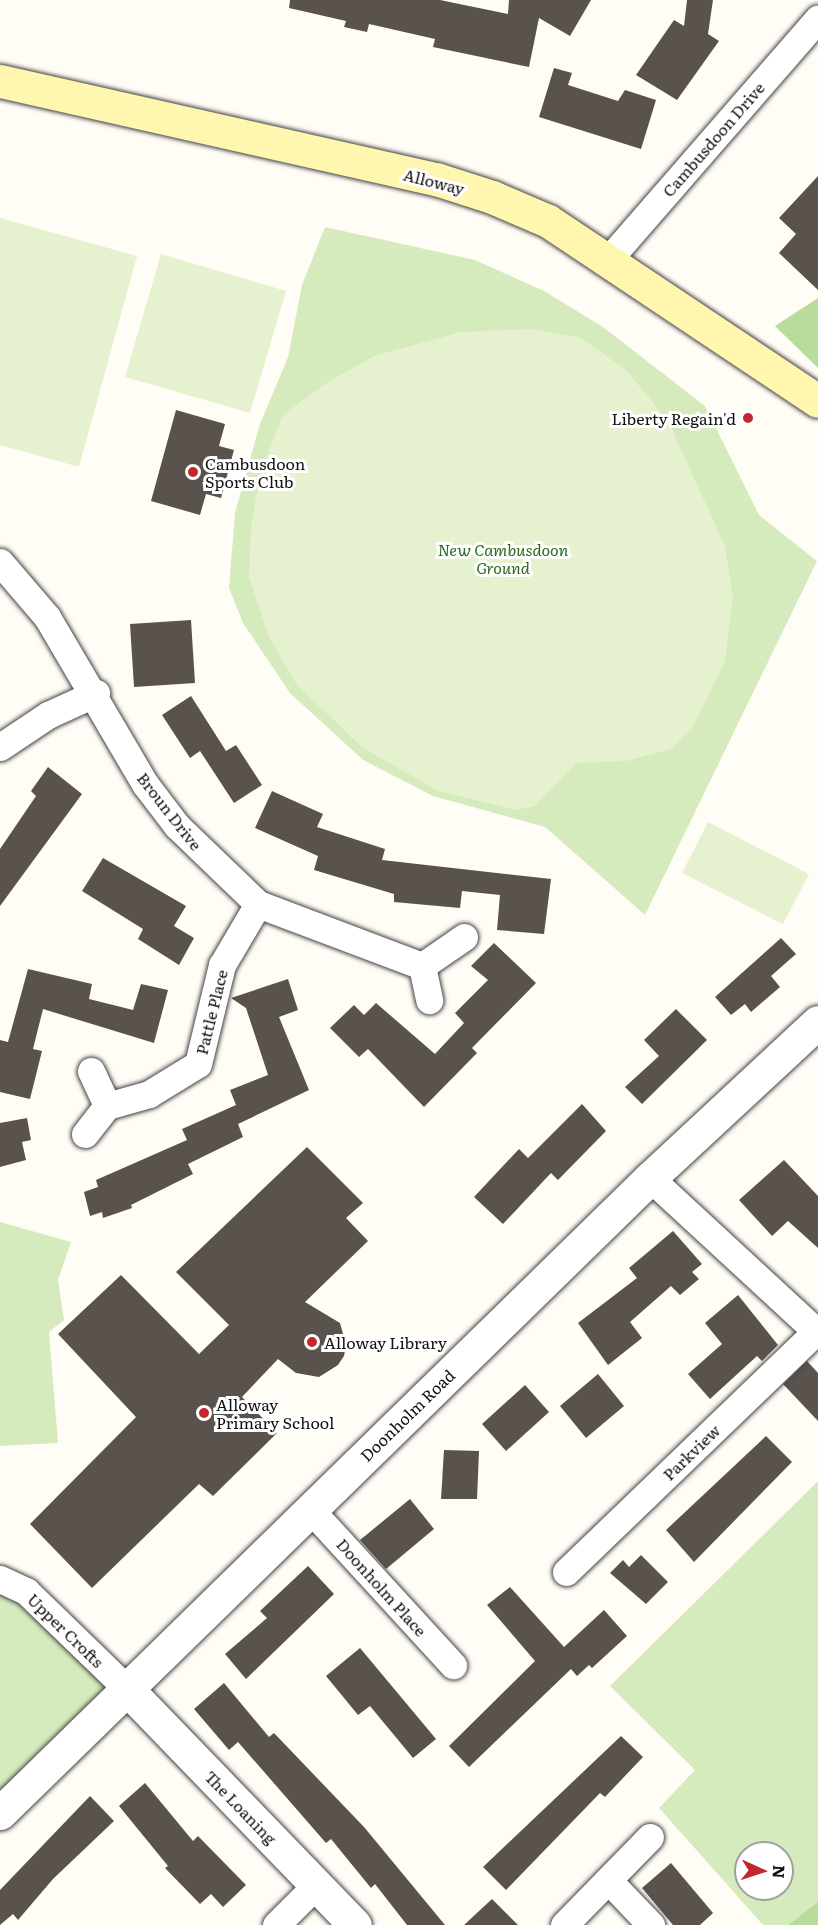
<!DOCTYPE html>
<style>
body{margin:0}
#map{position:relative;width:818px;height:1925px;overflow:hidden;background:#fffdf5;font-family:Literata,serif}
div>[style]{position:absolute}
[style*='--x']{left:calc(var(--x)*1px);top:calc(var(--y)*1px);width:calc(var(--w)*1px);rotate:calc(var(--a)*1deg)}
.green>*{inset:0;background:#d5ebbd}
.forest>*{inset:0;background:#b9dc9c}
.pitch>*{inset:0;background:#e6f2cf}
.building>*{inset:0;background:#5a524d}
.roads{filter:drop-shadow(0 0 2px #444) drop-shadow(0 0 2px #444)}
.minor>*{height:27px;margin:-13.5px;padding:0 13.5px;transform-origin:13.5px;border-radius:13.5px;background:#fff}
.tertiary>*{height:33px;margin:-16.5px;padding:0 16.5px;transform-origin:16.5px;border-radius:16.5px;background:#fff}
.secondary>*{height:33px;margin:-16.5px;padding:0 16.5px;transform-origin:16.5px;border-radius:16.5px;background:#fff6b0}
.dots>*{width:16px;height:16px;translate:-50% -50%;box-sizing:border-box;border:3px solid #fff;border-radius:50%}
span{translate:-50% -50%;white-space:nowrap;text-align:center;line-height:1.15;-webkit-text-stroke:6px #fff;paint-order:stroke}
.street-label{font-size:16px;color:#111}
.poi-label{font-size:16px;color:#111}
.right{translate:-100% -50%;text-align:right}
.left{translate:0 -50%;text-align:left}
.park-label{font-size:16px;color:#2f6b1f;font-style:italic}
.north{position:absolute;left:734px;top:1841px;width:60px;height:60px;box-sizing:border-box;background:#fff;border:2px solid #a0a0a0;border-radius:50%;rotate:93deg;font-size:16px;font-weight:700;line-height:24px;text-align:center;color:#111}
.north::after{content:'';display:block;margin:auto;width:21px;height:27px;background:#c4262e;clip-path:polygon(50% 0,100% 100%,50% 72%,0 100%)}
</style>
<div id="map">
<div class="green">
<div style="clip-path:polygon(325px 227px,475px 260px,544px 291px,603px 327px,705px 406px,759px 515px,817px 561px,645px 915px,545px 827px,433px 796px,363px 760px,290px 693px,243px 623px,229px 588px,235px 513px,260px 424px,288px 357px,302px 285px)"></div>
<div style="clip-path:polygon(0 1222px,71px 1242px,58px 1280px,64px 1320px,49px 1332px,58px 1443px,0 1446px)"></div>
<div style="clip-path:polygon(evenodd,818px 1481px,818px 1925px,763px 1925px,659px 1808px,695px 1770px,610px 1686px,818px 1481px,746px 1853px,782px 1853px,782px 1889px,746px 1889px,746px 1853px)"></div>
<div style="clip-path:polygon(0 1579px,127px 1689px,0 1813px)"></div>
</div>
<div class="forest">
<div style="clip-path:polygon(818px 298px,818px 368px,775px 326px)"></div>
<div style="clip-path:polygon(818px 1902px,818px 1925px,788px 1925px)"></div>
</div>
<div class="pitch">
<div style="clip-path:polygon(0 218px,137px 256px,79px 467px,0 445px)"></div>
<div style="clip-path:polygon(161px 254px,286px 291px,250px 413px,125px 377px)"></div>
<div style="clip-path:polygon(530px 329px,581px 338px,627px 371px,668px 421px,725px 546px,733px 598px,725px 661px,692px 729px,671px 749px,626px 761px,576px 763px,535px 806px,516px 810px,438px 791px,362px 747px,297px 685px,268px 635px,249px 577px,251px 527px,260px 474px,283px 415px,325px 384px,374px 356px,461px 332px)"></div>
<div style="clip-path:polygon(708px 822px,809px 874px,783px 924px,682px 873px)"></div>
</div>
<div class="building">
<div style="clip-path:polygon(290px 0,440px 0,508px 14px,509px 0,591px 0,570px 36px,539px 18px,529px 67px,433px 47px,435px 39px,369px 24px,367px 32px,344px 27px,346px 21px,289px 8px)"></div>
<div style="clip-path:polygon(687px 0,713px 0,708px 34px,719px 41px,677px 100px,636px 75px,674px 20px,684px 26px)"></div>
<div style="clip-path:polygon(554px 68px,572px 73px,568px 85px,618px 101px,625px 90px,656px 100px,641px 149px,539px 117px)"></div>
<div style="clip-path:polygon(818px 176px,818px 290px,779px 253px,796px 234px,779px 218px)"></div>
<div style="clip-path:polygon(176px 410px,225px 424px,219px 446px,234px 450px,221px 498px,206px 494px,200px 515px,151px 501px)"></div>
<div style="clip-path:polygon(191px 620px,195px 683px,134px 687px,130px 624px)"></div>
<div style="clip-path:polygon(191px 696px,226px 751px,236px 745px,262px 785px,234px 803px,200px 751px,190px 758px,162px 715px)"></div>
<div style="clip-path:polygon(48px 767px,82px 794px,0 906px,0 849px,36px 796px,31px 791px)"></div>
<div style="clip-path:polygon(272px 791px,323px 814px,317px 827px,385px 849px,382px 860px,551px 879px,544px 934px,497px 930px,500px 895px,462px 891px,460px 908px,394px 902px,394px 894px,314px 870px,318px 856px,255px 828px)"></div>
<div style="clip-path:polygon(103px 858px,186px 906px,174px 926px,194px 938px,179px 965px,138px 939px,143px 929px,82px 891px)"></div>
<div style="clip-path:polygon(781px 938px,796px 954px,771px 976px,780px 987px,751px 1012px,745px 1004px,731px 1015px,715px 997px)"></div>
<div style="clip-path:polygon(494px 943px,536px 983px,472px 1048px,477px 1053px,424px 1107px,368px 1049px,359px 1057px,330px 1028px,354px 1005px,364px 1015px,376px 1003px,435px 1054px,464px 1023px,455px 1013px,488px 980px,471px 966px)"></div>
<div style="clip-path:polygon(28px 969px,92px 984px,89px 999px,133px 1010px,141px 984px,168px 990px,154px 1043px,43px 1009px,33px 1049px,42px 1051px,30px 1099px,0 1092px,0 1040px,8px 1042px)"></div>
<div style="clip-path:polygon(288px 979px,298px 1010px,279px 1017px,309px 1090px,238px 1124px,243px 1137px,188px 1164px,193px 1174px,131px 1205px,132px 1208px,103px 1218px,102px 1212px,90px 1216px,84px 1192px,98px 1187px,96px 1180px,187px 1140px,182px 1129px,236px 1105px,230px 1090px,268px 1075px,246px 1008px,231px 998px)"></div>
<div style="clip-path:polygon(676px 1009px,707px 1040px,642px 1104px,625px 1087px,659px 1056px,644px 1040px)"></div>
<div style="clip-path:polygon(582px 1104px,606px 1131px,558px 1180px,551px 1173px,503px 1224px,474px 1197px,519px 1149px,528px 1158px)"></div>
<div style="clip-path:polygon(27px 1118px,31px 1140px,22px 1142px,26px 1160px,0 1167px,0 1123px)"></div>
<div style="clip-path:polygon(307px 1147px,363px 1203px,346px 1218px,368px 1241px,305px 1302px,340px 1323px,346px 1345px,344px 1356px,338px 1365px,319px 1377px,296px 1373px,278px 1359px,242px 1397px,277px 1433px,213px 1496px,199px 1484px,92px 1588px,30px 1524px,136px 1417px,58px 1334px,121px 1275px,199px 1354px,229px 1325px,176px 1272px)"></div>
<div style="clip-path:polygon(784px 1160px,818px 1196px,818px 1248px,788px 1221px,772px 1236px,739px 1200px)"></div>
<div style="clip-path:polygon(673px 1231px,702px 1264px,692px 1272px,699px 1279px,680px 1295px,671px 1286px,630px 1322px,642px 1338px,608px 1365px,578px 1323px,637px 1278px,629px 1268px)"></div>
<div style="clip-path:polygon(738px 1295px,778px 1345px,762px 1361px,757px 1356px,710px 1399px,688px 1374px,722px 1344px,705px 1323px)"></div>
<div style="clip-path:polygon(807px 1361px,818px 1373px,818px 1421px,783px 1384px)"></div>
<div style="clip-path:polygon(598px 1374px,624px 1406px,586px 1438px,560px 1406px)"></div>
<div style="clip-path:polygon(525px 1385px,549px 1412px,506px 1451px,482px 1424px)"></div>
<div style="clip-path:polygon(766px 1436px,792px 1462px,694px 1562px,666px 1530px)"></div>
<div style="clip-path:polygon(444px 1450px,479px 1451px,477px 1499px,441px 1499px)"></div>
<div style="clip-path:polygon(410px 1499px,434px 1529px,386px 1569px,360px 1540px)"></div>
<div style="clip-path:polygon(641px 1555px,668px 1582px,646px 1604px,610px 1573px,623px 1560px,629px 1567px)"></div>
<div style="clip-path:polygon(308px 1566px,334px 1594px,246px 1679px,225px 1654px,267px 1618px,260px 1611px)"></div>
<div style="clip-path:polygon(510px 1587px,564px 1647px,604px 1610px,627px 1636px,592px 1668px,589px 1665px,577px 1676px,571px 1669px,469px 1767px,449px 1746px,535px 1661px,487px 1605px)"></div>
<div style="clip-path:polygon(360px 1648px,436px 1739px,413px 1758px,370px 1706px,358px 1715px,326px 1676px)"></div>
<div style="clip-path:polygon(224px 1683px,269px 1737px,274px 1733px,364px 1827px,445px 1925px,407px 1925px,375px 1884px,371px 1888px,331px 1839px,326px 1843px,238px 1742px,229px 1750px,194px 1709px)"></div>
<div style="clip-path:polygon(621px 1736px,643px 1757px,605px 1797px,600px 1793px,506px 1890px,483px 1867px)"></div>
<div style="clip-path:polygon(145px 1783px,193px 1841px,198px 1836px,246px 1885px,223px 1907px,211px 1894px,200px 1904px,165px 1868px,168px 1866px,119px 1806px)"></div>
<div style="clip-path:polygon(90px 1796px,114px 1821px,53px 1879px,18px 1920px,13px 1914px,0 1925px,0 1890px)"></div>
<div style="clip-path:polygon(671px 1863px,713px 1913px,700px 1925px,673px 1925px,642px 1888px)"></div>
<div style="clip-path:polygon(492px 1899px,518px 1925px,464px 1925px)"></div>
</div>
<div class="roads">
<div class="minor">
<div style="--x:608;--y:260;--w:320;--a:-49"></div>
<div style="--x:0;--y:562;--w:72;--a:49.5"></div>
<div style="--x:47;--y:617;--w:194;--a:59.6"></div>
<div style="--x:145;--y:784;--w:53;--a:52.7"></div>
<div style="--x:177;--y:826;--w:112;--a:43.9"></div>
<div style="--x:258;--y:904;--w:175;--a:20.7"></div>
<div style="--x:422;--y:966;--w:51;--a:-34.6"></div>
<div style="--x:0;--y:747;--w:58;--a:-33.7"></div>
<div style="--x:48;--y:715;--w:53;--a:-24.6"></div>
<div style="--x:422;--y:966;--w:35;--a:78"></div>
<div style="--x:91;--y:1071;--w:38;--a:65"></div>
<div style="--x:85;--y:1134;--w:36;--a:-52"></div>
<div style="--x:107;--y:1106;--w:44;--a:-15.9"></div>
<div style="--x:149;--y:1094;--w:57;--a:-31.5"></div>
<div style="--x:198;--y:1064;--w:102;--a:-76.4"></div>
<div style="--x:222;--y:965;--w:71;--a:-59.5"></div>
<div style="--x:650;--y:1178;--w:229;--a:42.7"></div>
<div style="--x:310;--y:1509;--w:212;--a:47.5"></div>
<div style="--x:566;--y:1572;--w:347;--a:-43.9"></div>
<div style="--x:0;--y:1579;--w:29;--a:25"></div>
<div style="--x:26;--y:1591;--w:141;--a:44.1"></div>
<div style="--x:609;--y:1881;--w:61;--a:46.3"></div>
<div style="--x:276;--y:1925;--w:57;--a:-45"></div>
<div style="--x:564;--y:1925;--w:123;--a:-45.7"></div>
</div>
<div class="tertiary">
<div style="--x:127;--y:1689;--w:328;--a:46"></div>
<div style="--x:0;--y:1813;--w:909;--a:-44.33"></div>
<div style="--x:650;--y:1178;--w:229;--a:-42.9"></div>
</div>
<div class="secondary">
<div style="--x:0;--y:81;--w:447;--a:12.7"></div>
<div style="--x:436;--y:179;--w:59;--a:17.8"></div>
<div style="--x:492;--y:197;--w:61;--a:23.2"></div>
<div style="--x:548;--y:221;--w:324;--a:33.7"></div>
</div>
</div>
<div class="dots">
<div style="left:748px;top:418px;background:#c4262e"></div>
<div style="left:193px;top:472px;background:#c4262e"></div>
<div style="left:312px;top:1342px;background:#c4262e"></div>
<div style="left:204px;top:1413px;background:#c4262e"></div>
</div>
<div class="street-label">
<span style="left:713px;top:139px;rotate:-49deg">Cambusdoon Drive</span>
<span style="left:434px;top:181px;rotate:14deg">Alloway</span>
<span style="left:170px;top:811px;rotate:52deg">Broun Drive</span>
<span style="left:211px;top:1012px;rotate:-76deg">Pattle Place</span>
<span style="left:407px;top:1415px;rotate:-44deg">Doonholm Road</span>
<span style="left:691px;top:1452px;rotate:-44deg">Parkview</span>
<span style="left:382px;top:1587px;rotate:48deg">Doonholm Place</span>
<span style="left:66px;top:1630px;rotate:44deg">Upper Crofts</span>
<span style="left:241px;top:1807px;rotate:46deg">The Loaning</span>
</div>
<div class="poi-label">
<span class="right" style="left:736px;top:418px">Liberty Regain'd</span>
<span class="left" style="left:205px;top:472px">Cambusdoon<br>Sports Club</span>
<span class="left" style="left:324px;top:1342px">Alloway Library</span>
<span class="left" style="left:216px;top:1413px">Alloway<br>Primary School</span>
</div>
<div class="park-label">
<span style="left:503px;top:558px">New Cambusdoon<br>Ground</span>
</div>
<div class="north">N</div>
</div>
